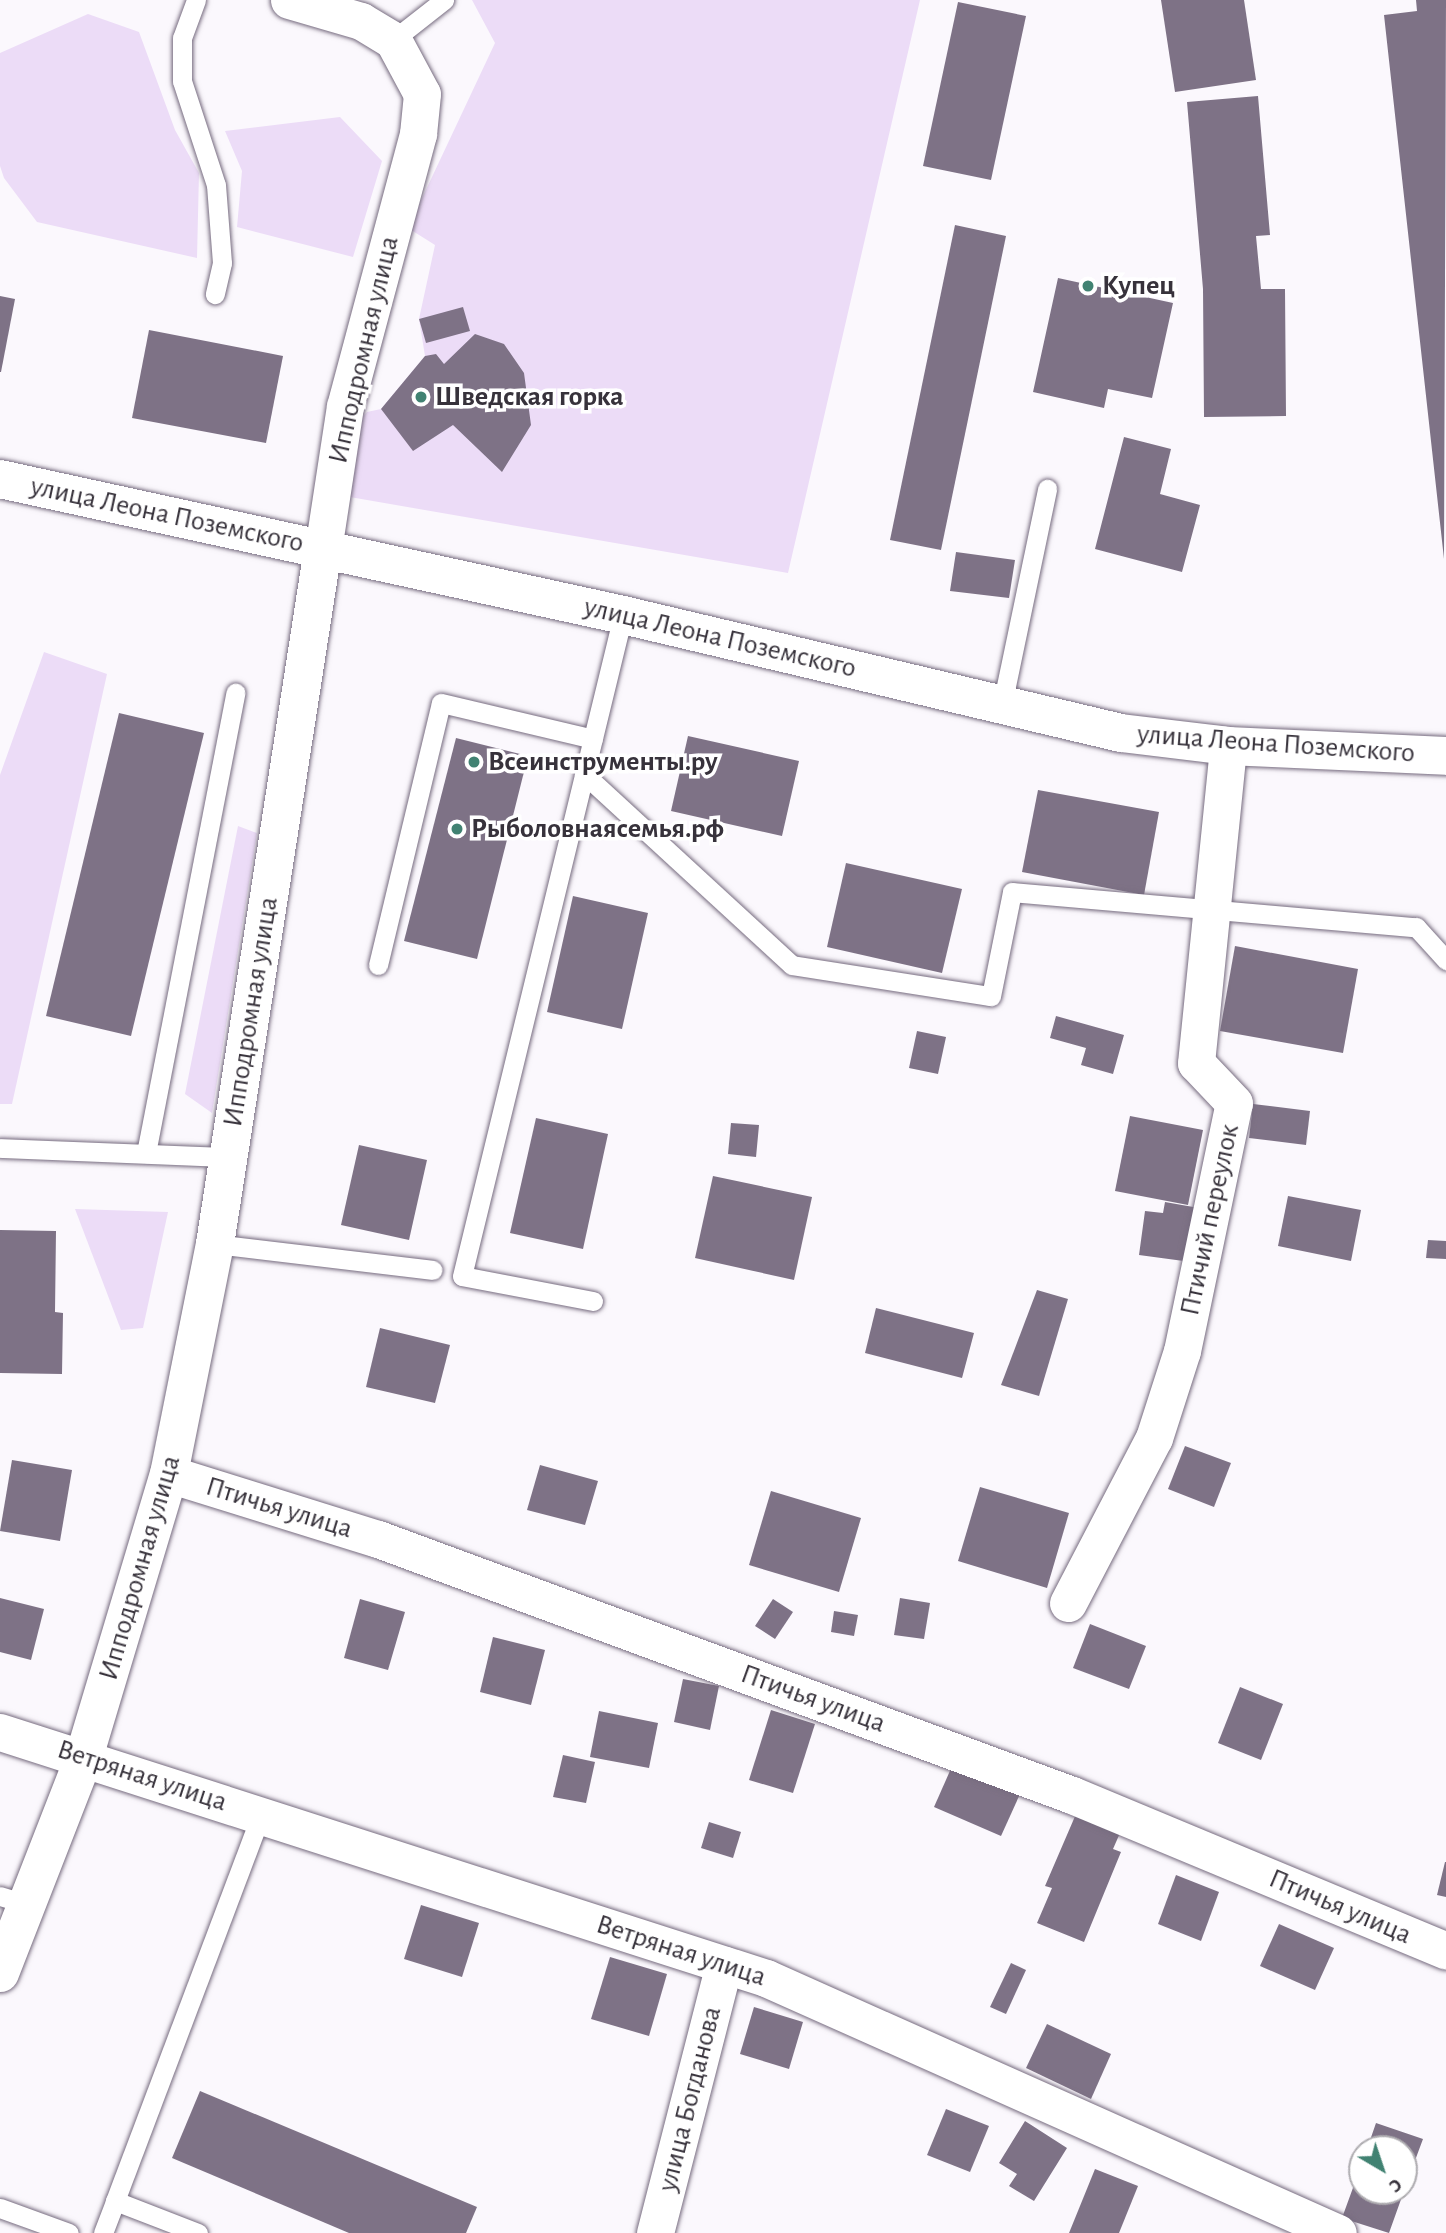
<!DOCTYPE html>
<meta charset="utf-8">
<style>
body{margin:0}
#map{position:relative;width:1446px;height:2233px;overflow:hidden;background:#fbf8fd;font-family:"Alegreya Sans",sans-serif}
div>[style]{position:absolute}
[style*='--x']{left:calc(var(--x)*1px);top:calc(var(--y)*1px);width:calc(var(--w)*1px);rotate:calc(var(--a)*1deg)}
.green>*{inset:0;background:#ecdcf7}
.building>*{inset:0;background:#7e7286}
.roads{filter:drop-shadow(0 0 2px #766b7f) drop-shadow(0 0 2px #766b7f)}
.lane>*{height:19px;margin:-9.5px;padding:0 9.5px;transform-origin:9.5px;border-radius:9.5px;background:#fff}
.street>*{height:37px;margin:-18.5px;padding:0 18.5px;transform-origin:18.5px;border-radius:18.5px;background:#fff}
.secondary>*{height:38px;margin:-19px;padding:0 19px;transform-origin:19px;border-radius:19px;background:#fff}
.primary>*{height:38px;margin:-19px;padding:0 19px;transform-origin:19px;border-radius:19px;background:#fff}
.dots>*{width:19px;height:19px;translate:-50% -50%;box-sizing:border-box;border:4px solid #fff;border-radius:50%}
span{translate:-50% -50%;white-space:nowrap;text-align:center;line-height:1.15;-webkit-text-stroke:7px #fff;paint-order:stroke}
.poi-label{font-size:28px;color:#37323b;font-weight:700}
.left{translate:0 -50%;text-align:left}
.street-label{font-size:28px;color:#37323b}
.north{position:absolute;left:1348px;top:2135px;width:70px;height:70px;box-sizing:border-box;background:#fff;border:2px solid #afadb1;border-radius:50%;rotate:141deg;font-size:19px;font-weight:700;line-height:28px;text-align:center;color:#37323b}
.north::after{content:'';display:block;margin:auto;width:24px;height:32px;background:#418272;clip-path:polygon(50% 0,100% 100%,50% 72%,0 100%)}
</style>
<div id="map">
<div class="green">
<div style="clip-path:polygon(472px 0,920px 0,788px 573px,344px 496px,351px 429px,367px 412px,381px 409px,425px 356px,419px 319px,435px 245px,408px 228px,495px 43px)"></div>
<div style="clip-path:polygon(88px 14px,139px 32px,175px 130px,199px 173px,197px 258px,37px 222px,4px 178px,0 166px,0 53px)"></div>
<div style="clip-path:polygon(340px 117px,382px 161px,353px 257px,237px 227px,242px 171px,225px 131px)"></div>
<div style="clip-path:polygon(44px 652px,107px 674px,12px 1104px,0 1104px,0 775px)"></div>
<div style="clip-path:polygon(238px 826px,257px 833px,212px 1113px,185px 1094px)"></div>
<div style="clip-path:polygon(75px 1209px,168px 1212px,143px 1328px,121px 1330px)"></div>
</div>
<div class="building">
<div style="clip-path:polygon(1161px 0,1244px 0,1256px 80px,1175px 92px)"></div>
<div style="clip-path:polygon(1416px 0,1446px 0,1444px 559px,1384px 15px,1417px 11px)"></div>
<div style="clip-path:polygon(958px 2px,1026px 16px,991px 180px,923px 166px)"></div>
<div style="clip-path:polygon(1258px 96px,1270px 235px,1256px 236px,1261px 289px,1285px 289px,1286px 416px,1204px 417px,1203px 289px,1187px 102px)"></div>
<div style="clip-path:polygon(955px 225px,1006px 236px,941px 550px,890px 540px)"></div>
<div style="clip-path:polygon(1058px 278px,1173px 303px,1152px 398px,1108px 389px,1104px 408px,1033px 392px)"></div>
<div style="clip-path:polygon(0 296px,15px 299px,1px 372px,0 372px)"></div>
<div style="clip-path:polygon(463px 307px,470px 331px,426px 343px,419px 319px)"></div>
<div style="clip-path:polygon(149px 330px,283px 356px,266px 443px,132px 418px)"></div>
<div style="clip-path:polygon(475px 334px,504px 344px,524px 373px,531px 425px,502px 472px,453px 425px,413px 451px,381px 409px,425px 356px,436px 354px,444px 364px)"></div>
<div style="clip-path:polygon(1124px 437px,1171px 449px,1160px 494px,1200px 505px,1182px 572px,1095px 549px)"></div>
<div style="clip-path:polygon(956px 552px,1015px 560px,1009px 598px,950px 591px)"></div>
<div style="clip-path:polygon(119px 713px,204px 733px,131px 1036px,46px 1016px)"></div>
<div style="clip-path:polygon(688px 736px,799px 761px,782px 836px,671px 811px)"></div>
<div style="clip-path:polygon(456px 738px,528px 756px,477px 959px,404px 941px)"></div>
<div style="clip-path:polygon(1038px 790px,1159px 812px,1144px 895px,1022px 872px)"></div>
<div style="clip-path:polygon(846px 863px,962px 889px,942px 973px,827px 947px)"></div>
<div style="clip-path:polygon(573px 896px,648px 913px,622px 1029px,547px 1012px)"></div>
<div style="clip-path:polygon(1235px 946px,1358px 969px,1343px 1053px,1220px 1031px)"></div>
<div style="clip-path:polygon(1056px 1016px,1124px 1035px,1113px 1074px,1081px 1065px,1086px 1048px,1050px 1038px)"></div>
<div style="clip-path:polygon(917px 1031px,946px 1037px,938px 1074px,909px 1068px)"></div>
<div style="clip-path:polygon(1253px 1104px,1310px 1111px,1306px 1145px,1249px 1138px)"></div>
<div style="clip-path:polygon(1130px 1116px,1203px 1130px,1188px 1205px,1115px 1191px)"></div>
<div style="clip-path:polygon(536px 1118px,608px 1134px,583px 1249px,510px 1233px)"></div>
<div style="clip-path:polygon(731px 1123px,759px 1125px,756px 1157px,728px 1154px)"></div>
<div style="clip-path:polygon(359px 1145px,427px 1160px,409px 1240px,341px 1225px)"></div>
<div style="clip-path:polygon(713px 1176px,812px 1197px,794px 1280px,695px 1258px)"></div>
<div style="clip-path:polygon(1288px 1196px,1361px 1210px,1351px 1261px,1278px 1246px)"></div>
<div style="clip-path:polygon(1165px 1202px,1199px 1208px,1191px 1262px,1139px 1255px,1145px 1211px,1163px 1213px)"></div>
<div style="clip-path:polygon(0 1230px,56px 1231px,55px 1312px,63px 1313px,62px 1374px,0 1373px)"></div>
<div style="clip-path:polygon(1428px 1240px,1446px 1241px,1446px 1259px,1426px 1258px)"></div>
<div style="clip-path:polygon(1037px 1290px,1068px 1299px,1039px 1396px,1001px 1385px)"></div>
<div style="clip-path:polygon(876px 1308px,974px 1333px,962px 1378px,865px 1353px)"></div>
<div style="clip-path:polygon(380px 1328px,450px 1345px,435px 1403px,366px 1387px)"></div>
<div style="clip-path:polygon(1185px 1446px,1231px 1463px,1214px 1507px,1168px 1489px)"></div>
<div style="clip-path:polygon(12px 1460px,72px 1470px,60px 1541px,0 1531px)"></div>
<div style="clip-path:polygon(540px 1465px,598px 1481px,585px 1525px,527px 1510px)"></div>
<div style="clip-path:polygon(980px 1487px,1069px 1513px,1047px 1588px,958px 1561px)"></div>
<div style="clip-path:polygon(771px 1491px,861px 1518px,839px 1592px,749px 1565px)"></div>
<div style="clip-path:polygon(0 1598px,44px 1609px,31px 1660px,0 1652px)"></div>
<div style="clip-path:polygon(900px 1598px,930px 1603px,924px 1639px,894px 1635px)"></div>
<div style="clip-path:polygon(360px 1599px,405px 1612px,388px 1670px,344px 1658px)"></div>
<div style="clip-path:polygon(773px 1599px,793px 1612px,775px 1639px,755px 1626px)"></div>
<div style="clip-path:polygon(834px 1611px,858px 1615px,854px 1636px,831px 1632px)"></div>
<div style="clip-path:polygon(1090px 1624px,1146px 1646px,1129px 1689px,1073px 1668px)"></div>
<div style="clip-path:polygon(493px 1637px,545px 1650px,531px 1705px,480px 1692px)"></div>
<div style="clip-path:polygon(683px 1679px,719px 1686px,710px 1730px,674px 1722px)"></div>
<div style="clip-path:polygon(1240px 1687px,1283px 1704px,1261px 1760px,1218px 1743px)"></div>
<div style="clip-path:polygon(771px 1710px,815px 1724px,793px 1793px,749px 1780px)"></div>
<div style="clip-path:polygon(599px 1711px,658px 1723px,649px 1768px,590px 1757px)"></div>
<div style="clip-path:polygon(563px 1755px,595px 1762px,586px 1803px,553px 1797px)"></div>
<div style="clip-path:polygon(953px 1764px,1020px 1794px,1001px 1836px,934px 1807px)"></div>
<div style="clip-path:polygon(1076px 1814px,1120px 1833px,1113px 1849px,1121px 1852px,1084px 1942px,1037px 1923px,1052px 1888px,1045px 1886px)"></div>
<div style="clip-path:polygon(709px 1822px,741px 1832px,733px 1858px,701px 1848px)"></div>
<div style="clip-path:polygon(1445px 1862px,1446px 1862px,1446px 1897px,1437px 1895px)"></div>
<div style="clip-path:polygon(1176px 1875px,1219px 1892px,1201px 1941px,1158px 1924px)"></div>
<div style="clip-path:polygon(421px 1905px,479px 1923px,462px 1977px,404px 1959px)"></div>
<div style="clip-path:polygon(1279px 1924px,1334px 1948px,1315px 1990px,1260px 1966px)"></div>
<div style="clip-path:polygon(610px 1957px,667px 1974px,649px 2036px,591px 2019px)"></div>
<div style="clip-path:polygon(1011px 1963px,1026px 1970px,1006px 2014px,990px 2007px)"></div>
<div style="clip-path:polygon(754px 2007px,803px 2022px,789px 2069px,740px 2054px)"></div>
<div style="clip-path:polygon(1047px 2024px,1111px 2054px,1091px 2099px,1026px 2068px)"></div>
<div style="clip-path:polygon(200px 2091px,477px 2207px,466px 2233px,349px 2233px,172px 2158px)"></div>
<div style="clip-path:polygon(946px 2109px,989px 2126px,970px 2172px,927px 2155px)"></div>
<div style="clip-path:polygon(1025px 2121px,1067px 2148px,1034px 2201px,1009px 2186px,1017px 2174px,999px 2163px)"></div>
<div style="clip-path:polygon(1376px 2123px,1423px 2139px,1404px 2190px,1404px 2149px,1367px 2149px)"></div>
<div style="clip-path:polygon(1362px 2163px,1362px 2191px,1404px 2191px,1389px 2233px,1342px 2218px)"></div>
<div style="clip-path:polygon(1095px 2169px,1138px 2186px,1119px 2233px,1069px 2233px)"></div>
</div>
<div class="roads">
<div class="lane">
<div style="--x:196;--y:0;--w:40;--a:110.2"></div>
<div style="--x:182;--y:38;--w:43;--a:90"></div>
<div style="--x:182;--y:81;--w:109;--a:71.9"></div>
<div style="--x:216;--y:185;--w:78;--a:85.6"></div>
<div style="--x:222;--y:263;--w:32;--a:103"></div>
<div style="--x:393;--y:40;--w:65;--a:-38.1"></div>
<div style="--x:1002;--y:705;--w:221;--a:-78.2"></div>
<div style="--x:584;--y:774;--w:282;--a:42.6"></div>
<div style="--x:792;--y:965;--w:201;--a:8.9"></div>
<div style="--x:991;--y:996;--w:106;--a:-78.6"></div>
<div style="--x:1012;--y:892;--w:406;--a:5"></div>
<div style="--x:1416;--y:927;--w:45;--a:47.7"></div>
<div style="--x:378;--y:965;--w:269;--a:-76.5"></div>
<div style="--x:441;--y:703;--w:156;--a:13.3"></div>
<div style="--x:0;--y:1148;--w:228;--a:2.3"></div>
<div style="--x:146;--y:1153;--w:469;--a:-79"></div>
<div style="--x:215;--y:1244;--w:219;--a:6.8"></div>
<div style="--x:593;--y:1301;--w:133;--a:-169.2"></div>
<div style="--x:462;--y:1276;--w:680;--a:-76.31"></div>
<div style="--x:0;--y:1896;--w:28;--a:17"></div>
<div style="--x:0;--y:2208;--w:73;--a:19.9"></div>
<div style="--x:103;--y:2233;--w:34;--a:-69"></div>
<div style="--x:198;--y:2233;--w:89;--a:-158.9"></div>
<div style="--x:115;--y:2201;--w:414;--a:-69.3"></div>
</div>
<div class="street">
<div style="--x:289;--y:0;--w:75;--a:16.3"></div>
<div style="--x:361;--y:21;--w:37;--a:31"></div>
<div style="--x:393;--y:40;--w:61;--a:61.8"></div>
<div style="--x:422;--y:94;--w:40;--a:95.7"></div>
<div style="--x:418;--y:134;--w:282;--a:105"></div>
<div style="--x:345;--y:406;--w:145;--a:98.7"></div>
<div style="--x:169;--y:1474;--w:219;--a:17.3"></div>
<div style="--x:378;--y:1539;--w:740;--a:20.25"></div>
<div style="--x:1072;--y:1795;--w:405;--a:22.6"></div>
<div style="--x:1068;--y:1603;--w:186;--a:-62.5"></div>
<div style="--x:1154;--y:1438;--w:91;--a:-72.2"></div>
<div style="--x:1182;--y:1351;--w:253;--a:-78.2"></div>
<div style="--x:1234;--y:1103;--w:55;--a:-133.5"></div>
<div style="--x:1196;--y:1063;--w:319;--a:-84.2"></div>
<div style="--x:0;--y:1732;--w:805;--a:17.8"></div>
<div style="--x:766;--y:1978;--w:626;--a:24.03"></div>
<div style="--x:655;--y:2233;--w:277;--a:-75.6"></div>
</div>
<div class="secondary">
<div style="--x:0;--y:1973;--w:232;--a:-68.7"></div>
<div style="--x:84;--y:1757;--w:295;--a:-73.3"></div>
<div style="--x:169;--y:1474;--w:235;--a:-78.7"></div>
<div style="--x:215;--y:1244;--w:703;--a:-81.17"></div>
</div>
<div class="primary">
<div style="--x:0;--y:479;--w:638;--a:12.31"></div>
<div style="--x:623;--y:615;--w:512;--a:13.33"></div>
<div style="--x:1121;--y:733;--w:108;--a:6.9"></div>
<div style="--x:1228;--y:746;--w:218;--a:2.6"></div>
</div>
</div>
<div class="dots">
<div style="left:1088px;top:286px;background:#418272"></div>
<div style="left:421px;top:397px;background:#418272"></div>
<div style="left:474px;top:762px;background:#418272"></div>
<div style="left:457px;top:829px;background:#418272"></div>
</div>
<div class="poi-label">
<span class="left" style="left:1102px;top:286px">Купец</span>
<span class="left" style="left:435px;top:397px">Шведская горка</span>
<span class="left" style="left:488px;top:762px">Всеинструменты.ру</span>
<span class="left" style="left:471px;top:829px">Рыболовнаясемья.рф</span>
</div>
<div class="street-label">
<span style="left:364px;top:350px;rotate:-77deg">Ипподромная улица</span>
<span style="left:167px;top:515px;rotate:12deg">улица Леона Поземского</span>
<span style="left:720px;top:638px;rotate:13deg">улица Леона Поземского</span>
<span style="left:1276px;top:744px;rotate:4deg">улица Леона Поземского</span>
<span style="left:251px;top:1012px;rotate:-81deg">Ипподромная улица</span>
<span style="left:1210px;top:1220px;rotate:-78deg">Птичий переулок</span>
<span style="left:279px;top:1508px;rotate:17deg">Птичья улица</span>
<span style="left:140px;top:1568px;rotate:-74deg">Ипподромная улица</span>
<span style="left:813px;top:1699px;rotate:20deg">Птичья улица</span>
<span style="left:142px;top:1776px;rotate:18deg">Ветряная улица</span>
<span style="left:1340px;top:1907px;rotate:23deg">Птичья улица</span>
<span style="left:681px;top:1951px;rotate:18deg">Ветряная улица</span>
<span style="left:690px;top:2099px;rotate:-76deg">улица Богданова</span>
</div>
<div class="north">С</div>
</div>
